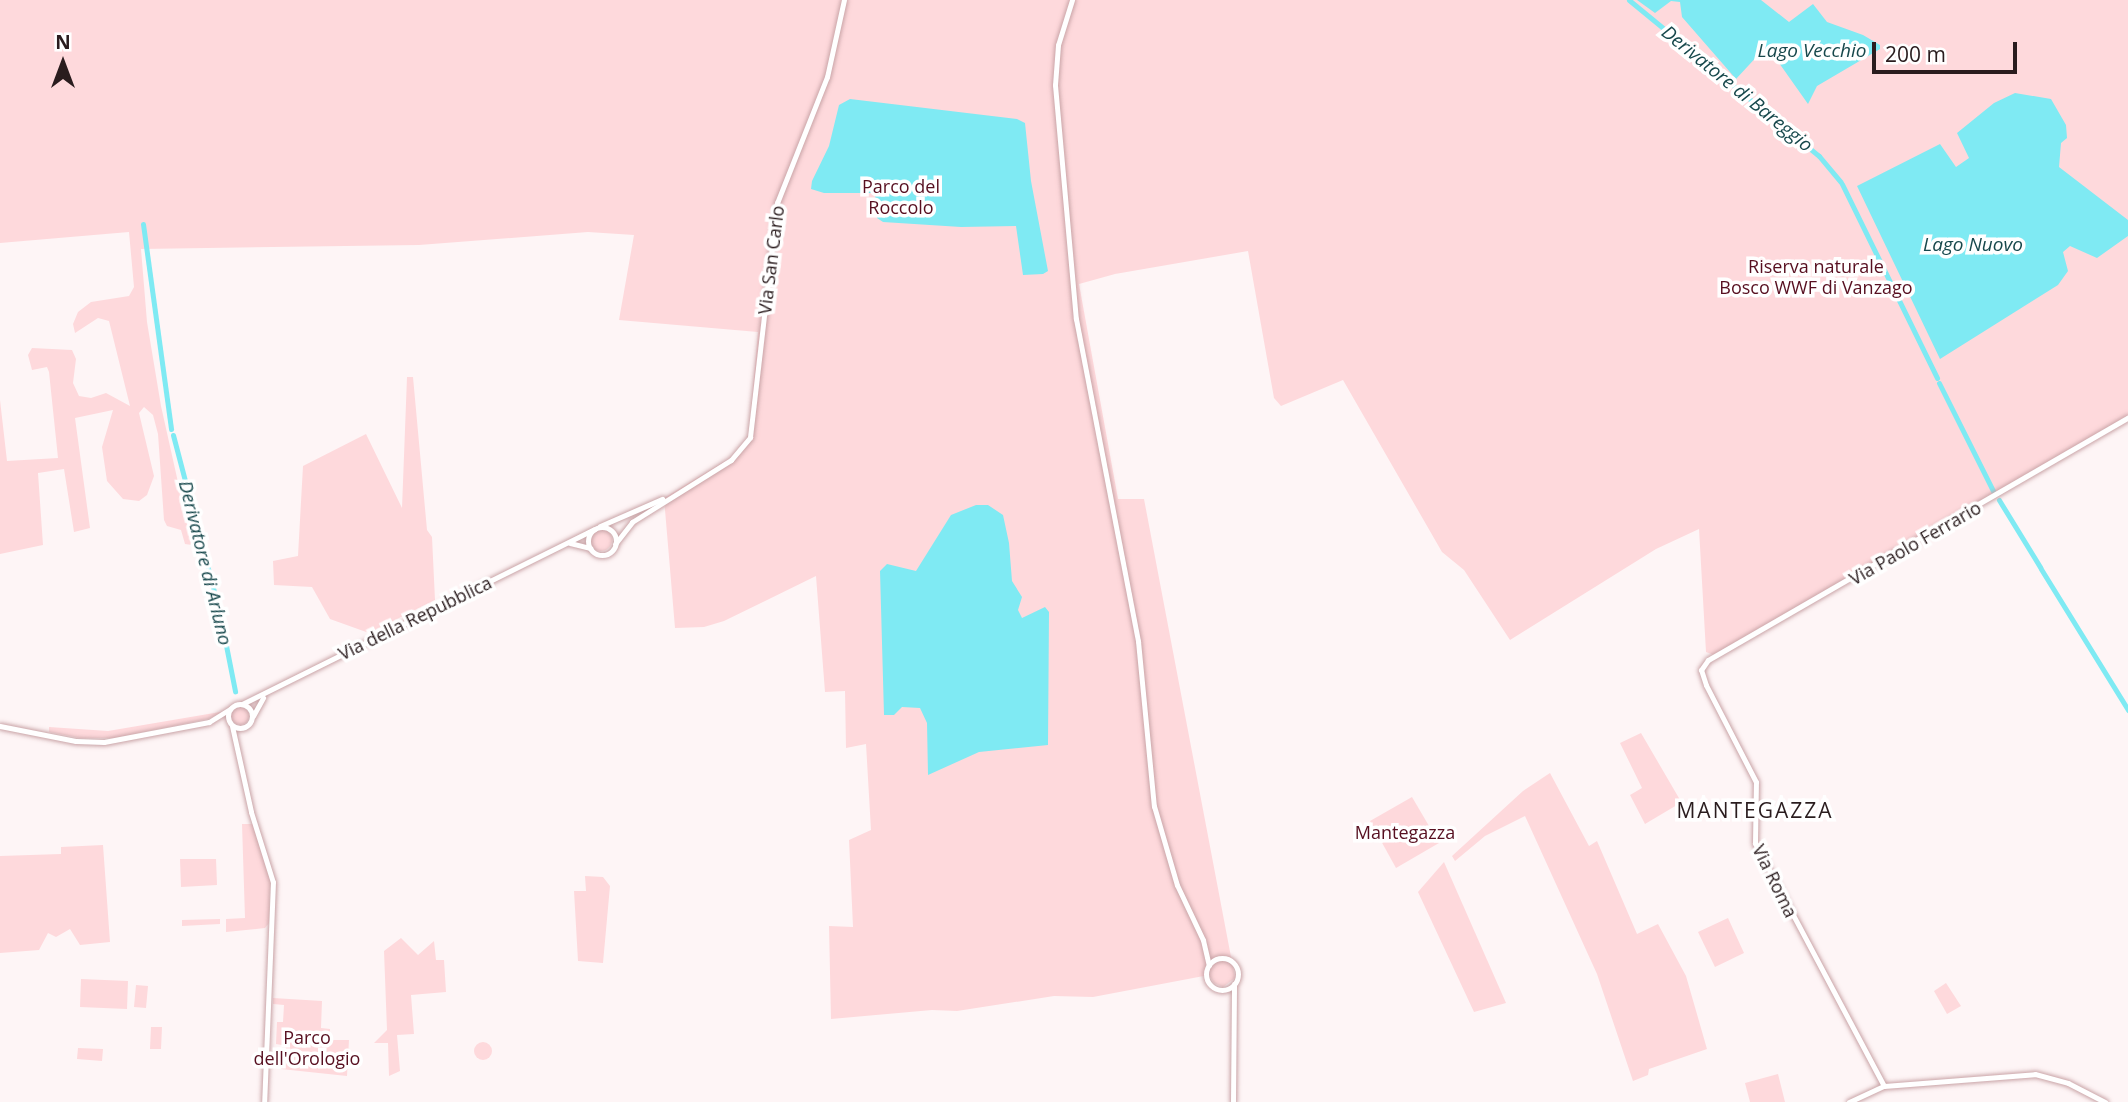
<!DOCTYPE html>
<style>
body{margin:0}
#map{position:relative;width:2128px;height:1102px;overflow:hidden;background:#fef5f6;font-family:"Open Sans",sans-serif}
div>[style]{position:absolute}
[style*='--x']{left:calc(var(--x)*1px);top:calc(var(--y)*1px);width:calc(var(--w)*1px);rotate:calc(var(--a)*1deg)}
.green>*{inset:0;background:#fed9dc}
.round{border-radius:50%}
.water>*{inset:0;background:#7feaf3}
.canal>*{height:5px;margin:-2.5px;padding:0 2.5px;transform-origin:2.5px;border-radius:2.5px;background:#7feaf3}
.roads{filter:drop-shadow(0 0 2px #c9a4a7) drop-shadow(0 0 2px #c9a4a7)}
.tertiary>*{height:5px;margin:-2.5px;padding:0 2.5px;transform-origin:2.5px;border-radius:2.5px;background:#fff}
.tertiary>.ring{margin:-2.5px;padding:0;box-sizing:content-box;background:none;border:5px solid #fff;border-radius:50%}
span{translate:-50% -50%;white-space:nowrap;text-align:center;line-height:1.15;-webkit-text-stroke:7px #fff;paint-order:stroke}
.park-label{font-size:18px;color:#570f20}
.street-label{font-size:18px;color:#2a1c1e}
.water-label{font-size:19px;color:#17484c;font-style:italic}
.quarter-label{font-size:21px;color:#2a1c1e;letter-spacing:2px}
.north{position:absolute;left:28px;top:28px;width:70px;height:70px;-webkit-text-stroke:5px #fff;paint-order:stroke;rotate:0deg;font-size:19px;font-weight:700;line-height:28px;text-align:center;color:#2a1c1e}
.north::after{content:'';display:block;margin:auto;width:24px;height:32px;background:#2a1c1e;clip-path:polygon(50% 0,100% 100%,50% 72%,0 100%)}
.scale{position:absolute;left:1872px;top:42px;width:145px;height:32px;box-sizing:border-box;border:4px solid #2a1c1e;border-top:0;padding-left:9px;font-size:21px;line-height:24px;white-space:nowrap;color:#2a1c1e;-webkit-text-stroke:5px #fff;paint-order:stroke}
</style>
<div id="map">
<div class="green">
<div style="clip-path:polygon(0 0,2128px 0,2128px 420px,1714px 655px,1706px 652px,1699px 529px,1656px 549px,1510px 640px,1464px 570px,1442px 552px,1343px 380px,1281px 406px,1274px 398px,1248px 251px,1115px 274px,1079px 284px,1118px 499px,1144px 499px,1235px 978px,1223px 987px,1214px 983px,1209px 975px,1093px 997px,1054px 996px,957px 1011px,932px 1010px,831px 1019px,829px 926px,853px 927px,849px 840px,871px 830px,866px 744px,846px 748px,845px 691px,825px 692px,816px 576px,724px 621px,704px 627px,675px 628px,664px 498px,740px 452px,749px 434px,758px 332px,619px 320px,634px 235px,588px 232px,419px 245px,141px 249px,147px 322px,161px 406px,192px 545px,185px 544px,181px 530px,167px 526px,164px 520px,158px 434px,153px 415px,144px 407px,139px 413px,154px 476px,147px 495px,139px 501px,123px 499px,107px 481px,102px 447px,113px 410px,75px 418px,90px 528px,74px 532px,64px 469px,38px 473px,43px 545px,0 554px,0 400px,7px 461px,58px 458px,49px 372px,47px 367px,32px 370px,28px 355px,32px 348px,72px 350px,76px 359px,73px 383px,79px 396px,91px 398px,106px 393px,130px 406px,109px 321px,98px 318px,75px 333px,73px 324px,78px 312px,91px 302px,129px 296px,134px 287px,129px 232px,0 243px)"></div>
<div style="clip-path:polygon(407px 377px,413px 377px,427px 530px,432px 537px,435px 600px,369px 633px,330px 619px,312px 587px,274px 585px,273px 561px,298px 556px,303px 466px,366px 434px,402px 508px)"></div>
<div class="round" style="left:590px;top:529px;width:22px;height:22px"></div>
<div class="round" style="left:231px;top:707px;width:18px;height:18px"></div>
<div style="clip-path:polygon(226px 711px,208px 719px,114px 738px,80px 738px,49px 732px,49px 727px,108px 731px)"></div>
<div style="clip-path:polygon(1641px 733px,1683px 805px,1677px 805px,1645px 824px,1630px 795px,1642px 788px,1620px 743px)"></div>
<div style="clip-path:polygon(1550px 773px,1589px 846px,1597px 841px,1637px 934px,1658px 924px,1686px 976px,1707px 1049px,1649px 1069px,1648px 1075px,1633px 1081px,1597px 974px,1525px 816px,1485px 836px,1455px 861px,1452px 856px,1523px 791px)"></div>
<div style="clip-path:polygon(1412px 797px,1439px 843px,1396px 868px,1370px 821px)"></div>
<div style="clip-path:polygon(242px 824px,253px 824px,270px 881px,269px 923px,265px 928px,226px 932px,226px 919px,245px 918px)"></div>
<div style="clip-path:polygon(103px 845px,110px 942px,80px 945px,70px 929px,56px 937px,48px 933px,39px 950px,0 953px,0 856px,61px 854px,61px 847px)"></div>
<div style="clip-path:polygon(180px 859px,216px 859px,217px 885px,181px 887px)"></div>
<div style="clip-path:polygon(1444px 862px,1506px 1003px,1474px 1012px,1418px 892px)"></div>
<div style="clip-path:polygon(585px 876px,603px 877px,610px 886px,603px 963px,578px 961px,574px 891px,586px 891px)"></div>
<div style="clip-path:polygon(1728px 918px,1744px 953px,1715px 967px,1698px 932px)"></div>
<div style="clip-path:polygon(220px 919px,220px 924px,182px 926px,182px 920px)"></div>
<div style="clip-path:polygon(401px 938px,418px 955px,434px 941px,436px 960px,444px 960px,446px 992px,411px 995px,414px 1034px,397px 1035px,400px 1071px,389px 1076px,388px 1043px,374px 1043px,387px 1030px,384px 951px)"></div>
<div style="clip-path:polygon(81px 979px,128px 981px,127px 1009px,80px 1007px)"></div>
<div style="clip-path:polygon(1946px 983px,1961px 1006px,1947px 1014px,1934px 991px)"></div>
<div style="clip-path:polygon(136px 985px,148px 986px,146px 1008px,134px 1007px)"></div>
<div style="clip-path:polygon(273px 998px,322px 1001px,321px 1028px,330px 1029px,330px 1040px,349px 1040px,347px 1076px,281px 1069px,282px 1045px,276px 1044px,277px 1022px,283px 1022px,284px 1005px,273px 1004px)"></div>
<div style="clip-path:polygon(151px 1027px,162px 1027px,161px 1049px,150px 1049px)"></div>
<div class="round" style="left:474px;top:1042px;width:18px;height:18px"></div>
<div style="clip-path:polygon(78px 1048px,103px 1049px,102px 1061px,77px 1059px)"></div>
<div style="clip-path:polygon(1778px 1074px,1785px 1102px,1750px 1102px,1745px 1083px)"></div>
</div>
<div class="water">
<div style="clip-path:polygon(1637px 0,1761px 0,1789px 22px,1813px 4px,1827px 22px,1863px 35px,1880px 45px,1880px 49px,1817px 86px,1808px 104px,1772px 53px,1761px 52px,1736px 79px,1682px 17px,1680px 2px,1671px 1px,1655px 13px)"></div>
<div style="clip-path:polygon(2015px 93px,2051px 99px,2066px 125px,2067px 138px,2061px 143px,2059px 167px,2128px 220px,2128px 236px,2097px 258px,2070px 246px,2063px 252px,2068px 271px,2058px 285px,1940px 359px,1857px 186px,1940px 144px,1956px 167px,1969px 158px,1957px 133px,1994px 103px)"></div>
<div style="clip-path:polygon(850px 99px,1017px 119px,1025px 123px,1031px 181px,1048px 271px,1043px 274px,1023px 275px,1016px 226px,961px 227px,883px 222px,877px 218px,875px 193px,824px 193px,811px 189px,812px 181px,829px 146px,839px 105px)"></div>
<div style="clip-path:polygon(976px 505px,988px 505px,1003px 515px,1009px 543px,1012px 581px,1022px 597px,1018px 610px,1022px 618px,1045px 607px,1049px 612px,1048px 745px,979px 752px,928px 775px,927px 723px,920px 708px,902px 707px,894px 715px,884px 715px,880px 571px,887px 564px,916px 571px,951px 515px)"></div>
</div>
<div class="canal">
<div style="--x:1629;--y:0;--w:246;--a:39.4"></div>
<div style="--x:1819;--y:156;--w:34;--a:50"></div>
<div style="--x:1842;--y:184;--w:216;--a:63.9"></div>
<div style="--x:143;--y:224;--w:207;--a:82.2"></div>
<div style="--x:1939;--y:383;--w:121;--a:63.4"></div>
<div style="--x:173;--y:435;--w:181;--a:75.3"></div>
<div style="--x:219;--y:610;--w:83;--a:78.8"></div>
<div style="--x:1999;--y:500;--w:79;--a:58.5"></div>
<div style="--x:2041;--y:569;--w:166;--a:58.3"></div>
</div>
<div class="roads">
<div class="tertiary">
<div style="--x:1072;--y:0;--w:47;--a:107.3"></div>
<div style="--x:1058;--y:45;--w:40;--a:94.3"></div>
<div style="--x:1055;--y:85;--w:235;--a:84.9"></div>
<div style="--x:1076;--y:319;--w:328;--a:79.1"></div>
<div style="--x:1138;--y:641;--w:166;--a:84.5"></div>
<div style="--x:1154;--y:806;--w:82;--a:73.8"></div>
<div style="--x:1177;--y:885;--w:61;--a:64.7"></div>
<div style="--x:1203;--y:940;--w:26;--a:77"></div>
<div style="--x:600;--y:526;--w:68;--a:-23.5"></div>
<div class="ring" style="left:588px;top:527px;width:23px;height:23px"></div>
<div style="--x:570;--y:543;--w:21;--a:14"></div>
<div style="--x:615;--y:544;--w:28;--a:-52"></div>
<div style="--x:632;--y:522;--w:117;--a:-32.1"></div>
<div style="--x:731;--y:460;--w:30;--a:-50"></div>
<div style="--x:750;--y:437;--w:236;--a:-83.4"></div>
<div style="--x:777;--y:203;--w:136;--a:-68.4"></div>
<div style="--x:827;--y:77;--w:79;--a:-77.6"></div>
<div class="ring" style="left:228px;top:704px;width:19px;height:19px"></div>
<div style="--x:242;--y:704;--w:393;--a:-26.4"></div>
<div style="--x:253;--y:716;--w:21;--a:-61"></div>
<div style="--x:0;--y:726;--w:77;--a:11.2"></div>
<div style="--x:76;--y:741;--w:28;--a:2"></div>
<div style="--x:104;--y:742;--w:107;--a:-10.8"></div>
<div style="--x:209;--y:722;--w:25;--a:-32"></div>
<div style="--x:232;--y:726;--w:88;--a:77.5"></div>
<div style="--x:251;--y:812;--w:73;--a:72.6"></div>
<div style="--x:273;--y:882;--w:220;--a:92.3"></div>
<div class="ring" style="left:1206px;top:958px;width:27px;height:27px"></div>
<div style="--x:1884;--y:1086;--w:275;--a:-118"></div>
<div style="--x:1755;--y:843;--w:61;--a:-89.1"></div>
<div style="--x:1756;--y:782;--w:109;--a:-117.3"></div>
<div style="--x:1706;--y:685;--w:16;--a:-108"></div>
<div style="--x:1701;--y:670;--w:12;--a:-55"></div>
<div style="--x:1708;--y:660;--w:485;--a:-30"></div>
<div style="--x:1233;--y:1102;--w:118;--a:-89.5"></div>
<div style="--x:1849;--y:1102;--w:38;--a:-25"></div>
<div style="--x:1884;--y:1086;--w:151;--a:-4.5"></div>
<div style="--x:2035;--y:1074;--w:34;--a:15"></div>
<div style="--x:2068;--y:1083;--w:42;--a:27.2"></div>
</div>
</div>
<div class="park-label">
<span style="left:901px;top:197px">Parco del<br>Roccolo</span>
<span style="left:1816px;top:277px">Riserva naturale<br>Bosco WWF di Vanzago</span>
<span style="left:1405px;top:832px">Mantegazza</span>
<span style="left:307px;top:1048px">Parco<br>dell'Orologio</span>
</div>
<div class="street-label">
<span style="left:771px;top:260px;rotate:-83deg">Via San Carlo</span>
<span style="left:1915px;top:543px;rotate:-30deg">Via Paolo Ferrario</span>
<span style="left:415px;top:618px;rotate:-26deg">Via della Repubblica</span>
<span style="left:1775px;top:881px;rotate:64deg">Via Roma</span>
</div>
<div class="water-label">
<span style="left:1812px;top:51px">Lago Vecchio</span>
<span style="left:1737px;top:89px;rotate:39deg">Derivatore di Bareggio</span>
<span style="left:1973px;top:245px">Lago Nuovo</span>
<span style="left:205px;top:563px;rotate:76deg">Derivatore di Arluno</span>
</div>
<div class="quarter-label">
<span style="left:1755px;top:810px">MANTEGAZZA</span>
</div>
<div class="north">N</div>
<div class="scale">200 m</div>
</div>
